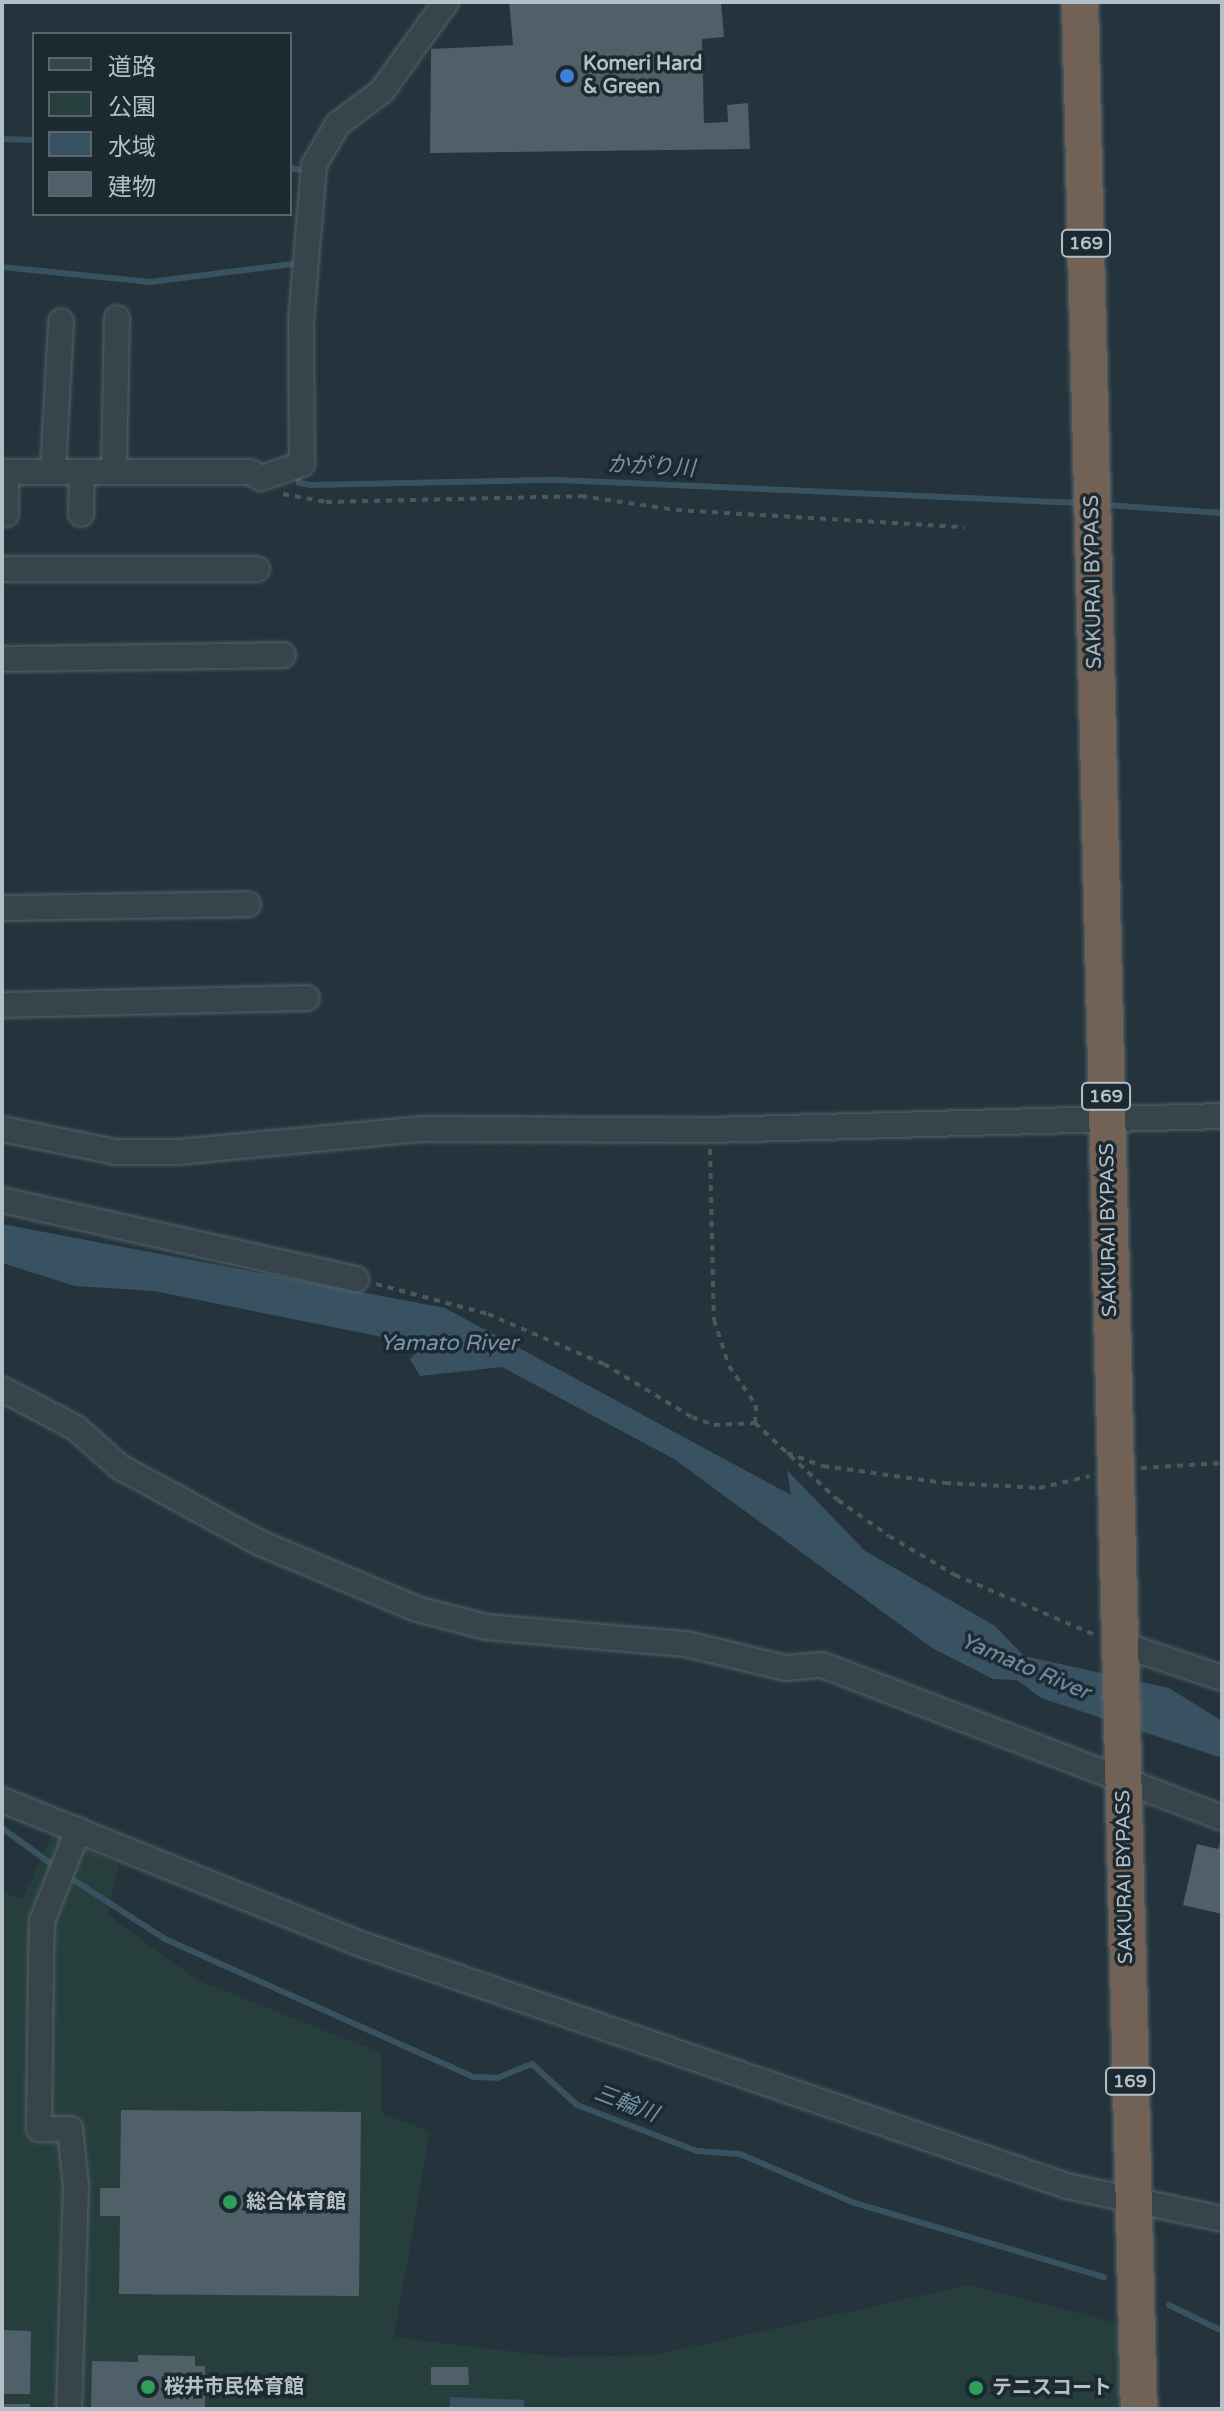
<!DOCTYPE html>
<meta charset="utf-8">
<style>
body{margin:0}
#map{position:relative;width:1224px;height:2411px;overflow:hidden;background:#24333c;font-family:"Varela Round","Noto Sans JP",sans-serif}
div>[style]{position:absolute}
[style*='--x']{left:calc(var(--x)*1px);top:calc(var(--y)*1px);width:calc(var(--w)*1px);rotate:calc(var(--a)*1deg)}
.green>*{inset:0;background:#273f3c}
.water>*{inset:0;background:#395262}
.stream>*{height:6px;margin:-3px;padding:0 3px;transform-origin:3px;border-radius:3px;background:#395262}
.building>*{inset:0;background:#4f6069}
.path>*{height:4px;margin-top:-2px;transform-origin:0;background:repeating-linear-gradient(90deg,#465b59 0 6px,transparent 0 12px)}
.roads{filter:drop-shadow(0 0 2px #56626a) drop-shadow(0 0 2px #56626a)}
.minor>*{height:24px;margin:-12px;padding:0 12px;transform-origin:12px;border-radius:12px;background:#38444c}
.highway>*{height:36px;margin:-18px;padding:0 18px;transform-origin:18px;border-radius:18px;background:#726155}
.dots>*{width:22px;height:22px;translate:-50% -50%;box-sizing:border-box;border:4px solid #1d2931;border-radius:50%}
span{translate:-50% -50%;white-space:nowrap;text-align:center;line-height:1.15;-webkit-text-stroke:7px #1d2931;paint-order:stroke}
.shield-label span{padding:2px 6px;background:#1d2931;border:2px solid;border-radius:6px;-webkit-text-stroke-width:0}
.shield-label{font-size:18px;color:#b4bfc7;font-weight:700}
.poi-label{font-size:20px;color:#b4bfc7;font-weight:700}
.left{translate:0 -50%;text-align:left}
.street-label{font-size:20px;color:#b4bfc7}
.water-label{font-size:22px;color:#7596aa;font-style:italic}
.frame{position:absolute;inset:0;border:4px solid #b4bfc7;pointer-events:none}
.legend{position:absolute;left:32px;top:32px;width:260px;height:184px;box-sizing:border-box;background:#1d2931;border:2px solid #59656d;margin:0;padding:10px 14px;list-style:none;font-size:24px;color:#b4bfc7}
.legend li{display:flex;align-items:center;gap:16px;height:40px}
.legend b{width:40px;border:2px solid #59656d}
</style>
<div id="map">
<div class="green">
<div style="clip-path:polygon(52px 1835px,118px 1864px,108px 1915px,197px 1980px,381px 2053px,381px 2113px,430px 2131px,394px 2337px,558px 2357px,655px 2355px,969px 2285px,1120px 2324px,1123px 2409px,2px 2409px,2px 1892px,22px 1899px)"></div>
</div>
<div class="water">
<div style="clip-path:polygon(2px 1224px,445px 1308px,791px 1495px,787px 1470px,865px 1551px,995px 1626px,1024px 1656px,1169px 1688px,1222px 1721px,1222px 1758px,1041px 1698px,1017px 1680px,993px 1679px,932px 1648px,674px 1459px,502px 1367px,420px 1376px,410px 1359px,418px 1351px,377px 1336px,154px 1291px,75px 1286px,2px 1263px)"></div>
<div style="clip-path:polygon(450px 2397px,524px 2400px,524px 2409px,450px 2409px)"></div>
</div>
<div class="stream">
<div style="--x:2;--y:139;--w:32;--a:2"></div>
<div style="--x:290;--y:168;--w:16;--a:11"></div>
<div style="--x:2;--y:267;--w:149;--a:5.8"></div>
<div style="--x:150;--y:282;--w:152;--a:-7.2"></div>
<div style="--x:297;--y:471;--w:12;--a:81"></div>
<div style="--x:299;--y:483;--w:12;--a:9"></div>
<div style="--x:311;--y:485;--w:247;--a:-1.2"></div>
<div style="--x:558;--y:480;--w:522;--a:2.53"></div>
<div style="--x:1106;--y:505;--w:116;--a:3.9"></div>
<div style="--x:2;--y:1828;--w:68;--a:36"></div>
<div style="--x:66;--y:1875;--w:118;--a:32.9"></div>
<div style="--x:165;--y:1939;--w:338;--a:24.1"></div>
<div style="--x:473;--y:2077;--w:24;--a:2"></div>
<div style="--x:497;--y:2078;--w:38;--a:-22"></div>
<div style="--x:532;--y:2064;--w:61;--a:42.3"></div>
<div style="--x:577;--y:2105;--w:129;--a:21"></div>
<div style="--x:697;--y:2151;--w:43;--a:4"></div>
<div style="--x:740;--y:2154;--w:122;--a:23.2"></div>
<div style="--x:852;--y:2202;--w:263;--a:16.6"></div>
<div style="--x:1169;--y:2305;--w:59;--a:26.1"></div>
</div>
<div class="building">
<div style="clip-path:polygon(509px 2px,721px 2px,724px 37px,702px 39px,704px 123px,728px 122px,727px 105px,748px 103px,750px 149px,430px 153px,431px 49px,513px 45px)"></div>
<div style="clip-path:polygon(1222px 1838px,1222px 1914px,1183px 1905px,1197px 1844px,1218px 1849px)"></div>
<div style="clip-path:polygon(121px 2110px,361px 2112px,359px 2296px,119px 2294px,120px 2216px,100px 2216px,100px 2188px,120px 2188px)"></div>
<div style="clip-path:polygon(2px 2330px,31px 2331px,30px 2394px,2px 2394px)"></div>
<div style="clip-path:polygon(138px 2355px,195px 2356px,195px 2366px,205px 2366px,205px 2409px,91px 2409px,92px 2361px,138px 2362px)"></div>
<div style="clip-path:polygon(431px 2367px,468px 2367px,469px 2385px,431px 2385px)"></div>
<div style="clip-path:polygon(2px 2404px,30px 2404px,30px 2409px,2px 2409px)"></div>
</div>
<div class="path">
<div style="--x:283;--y:494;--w:44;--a:10.5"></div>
<div style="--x:326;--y:502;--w:255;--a:-1.3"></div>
<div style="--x:581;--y:496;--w:96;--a:8.4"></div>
<div style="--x:676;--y:510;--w:289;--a:3.4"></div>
<div style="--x:710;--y:1149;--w:171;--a:88.7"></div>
<div style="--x:714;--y:1320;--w:48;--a:71.9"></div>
<div style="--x:729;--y:1366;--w:47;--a:55.3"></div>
<div style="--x:756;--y:1405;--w:18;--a:93"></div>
<div style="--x:755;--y:1423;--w:113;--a:42.9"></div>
<div style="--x:838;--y:1500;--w:62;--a:35.2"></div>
<div style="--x:889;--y:1536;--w:77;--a:30.6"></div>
<div style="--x:955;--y:1575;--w:152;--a:23.2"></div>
<div style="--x:376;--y:1284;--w:116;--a:15"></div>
<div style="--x:488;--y:1314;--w:126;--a:23.3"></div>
<div style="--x:604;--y:1364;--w:103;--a:31.1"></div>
<div style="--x:692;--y:1417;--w:23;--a:20"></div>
<div style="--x:714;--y:1425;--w:41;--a:-2.8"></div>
<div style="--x:787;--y:1453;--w:38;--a:20"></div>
<div style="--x:823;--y:1466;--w:123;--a:7.9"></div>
<div style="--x:945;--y:1483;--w:94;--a:3"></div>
<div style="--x:1039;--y:1488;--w:52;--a:-13.2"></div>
<div style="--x:1141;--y:1468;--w:81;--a:-3.5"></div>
</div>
<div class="roads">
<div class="minor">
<div style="--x:53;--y:471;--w:150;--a:-86.9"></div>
<div style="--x:2;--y:472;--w:248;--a:0"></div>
<div style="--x:250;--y:472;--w:13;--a:29"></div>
<div style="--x:261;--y:478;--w:43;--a:-18.9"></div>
<div style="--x:302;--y:464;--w:143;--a:-90.4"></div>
<div style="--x:301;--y:321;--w:157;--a:-85.2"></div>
<div style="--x:314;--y:165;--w:48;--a:-59.7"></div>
<div style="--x:338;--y:124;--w:55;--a:-36.9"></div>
<div style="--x:382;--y:91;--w:110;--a:-54.3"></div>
<div style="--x:114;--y:472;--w:154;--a:-88.9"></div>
<div style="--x:6;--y:514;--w:42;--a:-90"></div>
<div style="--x:81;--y:514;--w:42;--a:-88.6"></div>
<div style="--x:2;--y:569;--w:255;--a:0"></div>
<div style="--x:2;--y:659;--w:281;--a:-0.8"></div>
<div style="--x:2;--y:908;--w:246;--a:-0.9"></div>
<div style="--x:2;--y:1005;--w:305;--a:-1.3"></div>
<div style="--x:2;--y:1129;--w:116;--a:11.4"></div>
<div style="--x:116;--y:1152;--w:62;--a:0"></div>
<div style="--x:178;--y:1152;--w:246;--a:-5.4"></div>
<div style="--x:423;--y:1129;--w:286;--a:0.2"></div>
<div style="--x:709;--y:1130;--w:513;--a:-1.56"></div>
<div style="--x:2;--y:1200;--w:363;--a:12.6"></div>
<div style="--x:2;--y:1389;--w:84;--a:27.8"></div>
<div style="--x:76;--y:1428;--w:59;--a:41.6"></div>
<div style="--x:120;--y:1467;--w:159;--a:28.5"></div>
<div style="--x:260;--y:1543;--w:170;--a:22.8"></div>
<div style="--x:417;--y:1609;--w:71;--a:14.6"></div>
<div style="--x:486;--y:1627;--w:201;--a:4.9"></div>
<div style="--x:686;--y:1644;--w:103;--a:13.5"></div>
<div style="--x:786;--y:1668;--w:36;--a:-5"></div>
<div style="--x:822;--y:1665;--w:428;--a:20.9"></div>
<div style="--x:1120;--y:1644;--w:108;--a:18.4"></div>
<div style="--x:2;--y:1800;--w:380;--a:21.9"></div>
<div style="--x:355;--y:1942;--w:753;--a:18.92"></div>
<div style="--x:1067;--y:2186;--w:158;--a:12"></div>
<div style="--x:69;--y:2409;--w:223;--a:-88.2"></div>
<div style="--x:76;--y:2186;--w:57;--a:-96"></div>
<div style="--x:70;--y:2129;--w:31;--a:180"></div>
<div style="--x:39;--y:2129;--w:171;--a:-89.3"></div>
<div style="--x:41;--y:1958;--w:37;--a:-88"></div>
<div style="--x:42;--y:1921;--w:98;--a:-68.4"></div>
</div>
<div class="highway">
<div style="--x:1080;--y:2;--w:2408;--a:88.6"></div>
</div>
</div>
<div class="dots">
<div style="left:567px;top:76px;background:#3f7fe0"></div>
<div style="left:230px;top:2202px;background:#2e9e5b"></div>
<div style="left:148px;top:2387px;background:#2e9e5b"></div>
<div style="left:976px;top:2388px;background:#2e9e5b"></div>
</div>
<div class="shield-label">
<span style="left:1086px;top:243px">169</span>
<span style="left:1106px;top:1096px">169</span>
<span style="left:1130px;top:2081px">169</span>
</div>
<div class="poi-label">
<span class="left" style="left:583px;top:76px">Komeri Hard<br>&amp; Green</span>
<span class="left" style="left:246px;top:2202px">総合体育館</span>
<span class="left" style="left:164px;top:2387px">桜井市民体育館</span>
<span class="left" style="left:992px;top:2388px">テニスコート</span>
</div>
<div class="street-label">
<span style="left:1094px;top:582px;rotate:-91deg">SAKURAI BYPASS</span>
<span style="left:1109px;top:1230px;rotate:-91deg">SAKURAI BYPASS</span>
<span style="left:1125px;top:1877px;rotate:-91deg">SAKURAI BYPASS</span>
</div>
<div class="water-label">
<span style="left:651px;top:467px;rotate:3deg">かがり川</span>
<span style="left:449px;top:1344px">Yamato River</span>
<span style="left:1025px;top:1667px;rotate:23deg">Yamato River</span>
<span style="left:626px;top:2104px;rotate:21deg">三輪川</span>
</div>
<div class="frame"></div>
<ul class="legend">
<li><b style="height:10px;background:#38444c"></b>道路</li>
<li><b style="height:22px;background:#273f3c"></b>公園</li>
<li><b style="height:22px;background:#395262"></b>水域</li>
<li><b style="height:22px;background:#4f6069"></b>建物</li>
</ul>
</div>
